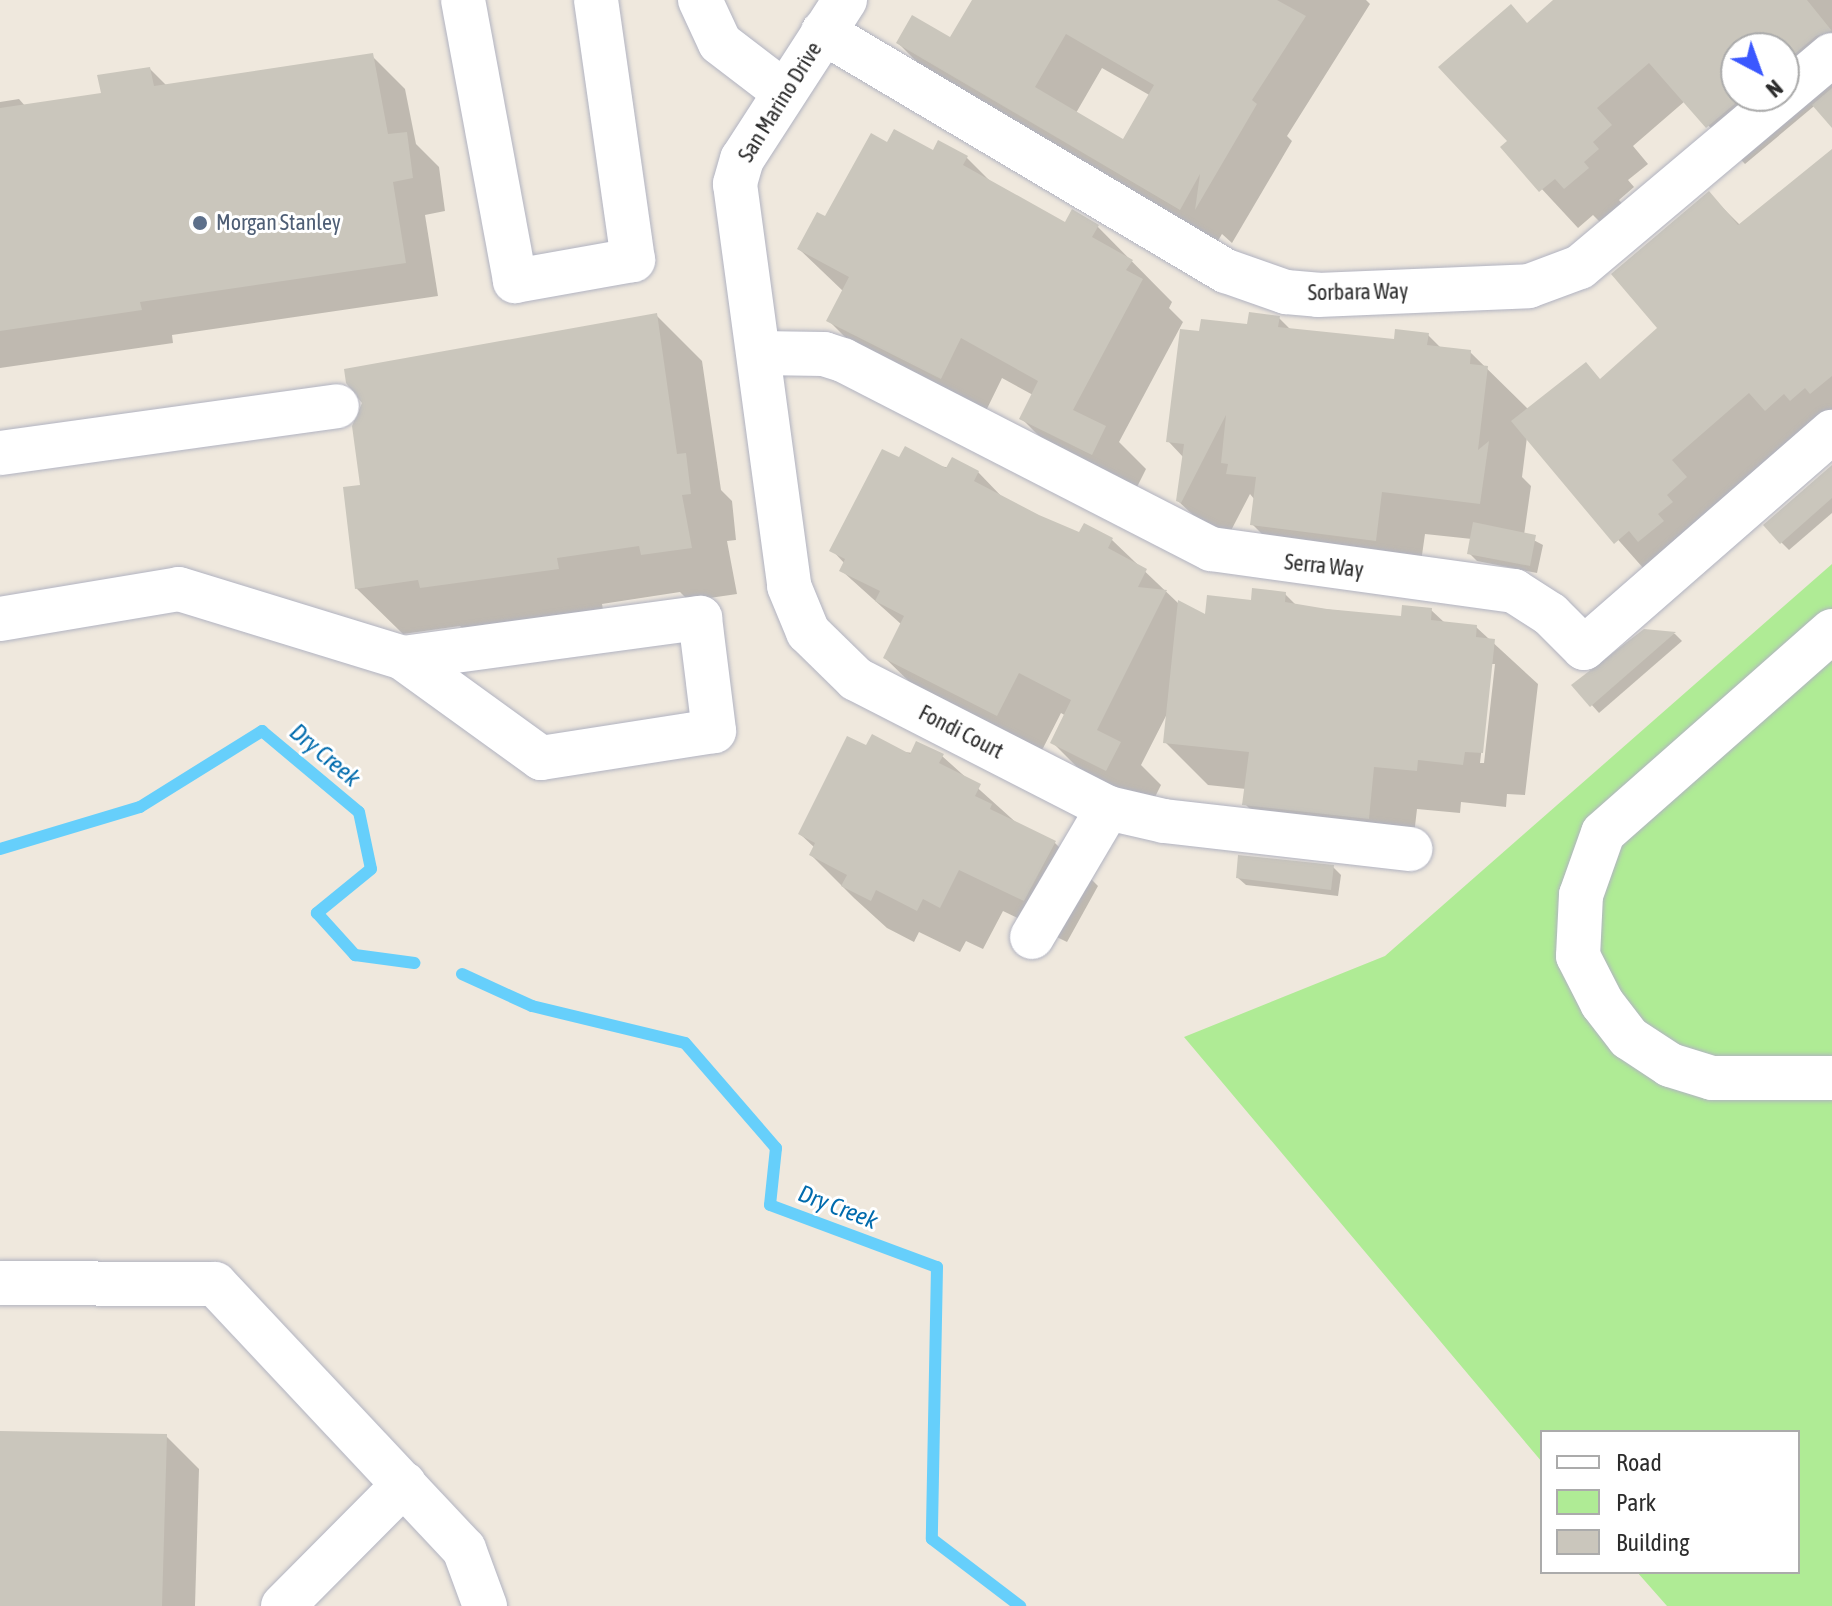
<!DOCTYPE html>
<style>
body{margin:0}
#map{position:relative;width:1832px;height:1606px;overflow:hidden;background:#efe8dd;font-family:"Asap Condensed",sans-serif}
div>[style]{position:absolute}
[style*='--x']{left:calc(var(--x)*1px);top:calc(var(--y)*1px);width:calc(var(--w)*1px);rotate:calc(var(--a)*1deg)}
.green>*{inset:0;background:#afeb95}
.shadow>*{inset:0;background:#0003}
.stream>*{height:12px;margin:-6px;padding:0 6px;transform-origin:6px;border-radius:6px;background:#66cffb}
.building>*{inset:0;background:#cac6bc}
.roads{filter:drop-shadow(0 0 2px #b1b3c1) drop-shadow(0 0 2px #b1b3c1)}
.minor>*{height:44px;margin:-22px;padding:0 22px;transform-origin:22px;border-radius:22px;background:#fff}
.dots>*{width:22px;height:22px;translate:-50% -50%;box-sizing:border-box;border:4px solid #fff;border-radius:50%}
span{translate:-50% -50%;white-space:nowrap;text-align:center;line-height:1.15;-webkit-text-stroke:6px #fff;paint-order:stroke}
.street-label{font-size:22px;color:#2c2c2c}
.service-label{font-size:22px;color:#4e5e75}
.left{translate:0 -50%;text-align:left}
.water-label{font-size:24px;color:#006bad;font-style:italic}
.legend{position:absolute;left:1540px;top:1430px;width:260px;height:144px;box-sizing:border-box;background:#fff;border:2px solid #ababab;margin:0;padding:10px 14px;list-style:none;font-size:24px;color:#2c2c2c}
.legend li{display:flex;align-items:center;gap:16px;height:40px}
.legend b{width:40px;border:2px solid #ababab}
.north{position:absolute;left:1720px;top:32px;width:80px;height:80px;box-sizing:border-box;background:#fff;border:2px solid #ababab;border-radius:50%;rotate:139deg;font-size:22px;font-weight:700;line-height:32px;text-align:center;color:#2c2c2c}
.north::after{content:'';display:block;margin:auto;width:28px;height:36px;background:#3b58ff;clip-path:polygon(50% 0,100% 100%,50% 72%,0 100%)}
</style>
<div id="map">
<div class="green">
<div style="clip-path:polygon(1832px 564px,1832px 1606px,1667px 1606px,1637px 1572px,1798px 1572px,1798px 1432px,1542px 1432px,1542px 1462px,1184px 1037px,1385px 956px)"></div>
</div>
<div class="shadow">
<div style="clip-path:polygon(evenodd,974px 0,1366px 0,1370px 4px,1287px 136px,1292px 141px,1232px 243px,1222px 234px,1216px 244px,934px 79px,898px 43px,951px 40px,974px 0,1102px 68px,1151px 96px,1124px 142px,1076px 113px,1102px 68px)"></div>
<div style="clip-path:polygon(evenodd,1556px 0,1832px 0,1832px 91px,1745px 164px,1685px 101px,1633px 146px,1648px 164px,1628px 180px,1634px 187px,1619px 200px,1625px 207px,1603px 225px,1593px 215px,1578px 228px,1503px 147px,1510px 141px,1528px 25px,1556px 0,1736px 48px,1784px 48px,1784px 96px,1736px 96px,1736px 48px)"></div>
<div style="clip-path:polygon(372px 56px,405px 89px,416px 144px,439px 167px,445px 211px,425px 215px,438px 296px,172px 335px,173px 343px,0 368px,0 102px,19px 99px,26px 107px,104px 95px,150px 69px,167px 86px)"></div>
<div style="clip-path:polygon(888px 144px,967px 158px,994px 185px,1066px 225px,1097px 226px,1172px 302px,1169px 308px,1183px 322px,1119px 442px,1146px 469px,1133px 495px,1062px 459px,1021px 418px,1033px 395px,1002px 378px,982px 419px,870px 362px,829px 321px,844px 292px,799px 249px)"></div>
<div style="clip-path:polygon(1832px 152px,1832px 440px,1660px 587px,1527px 437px,1522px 477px,1531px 486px,1524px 535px,1543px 545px,1537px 573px,1477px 561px,1469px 553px,1472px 539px,1425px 534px,1418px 583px,1295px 567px,1252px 524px,1255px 500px,1250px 494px,1224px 544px,1178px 501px,1184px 458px,1168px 441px,1201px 333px,1279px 318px,1292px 331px,1396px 341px,1428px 335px,1441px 348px,1470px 352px,1529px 410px,1601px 381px,1660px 328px,1709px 194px,1740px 225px)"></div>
<div style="clip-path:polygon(656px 315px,702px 361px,721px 490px,732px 501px,736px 540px,727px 541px,737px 594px,689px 601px,680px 592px,602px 604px,604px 615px,468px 633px,460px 626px,403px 634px,356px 588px,362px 487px)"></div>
<div style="clip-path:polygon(evenodd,900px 460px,978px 472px,1005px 500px,1080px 535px,1084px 526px,1112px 540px,1178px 603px,1207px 617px,1285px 594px,1297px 606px,1402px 618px,1431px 610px,1445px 623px,1476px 627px,1538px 684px,1525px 795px,1507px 794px,1506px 807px,1461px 802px,1460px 813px,1417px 809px,1411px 861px,1288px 847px,1245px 804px,1246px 789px,1208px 785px,1165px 742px,1168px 712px,1141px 765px,1161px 785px,1148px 811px,1094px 784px,1052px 742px,1066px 716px,1061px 713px,1039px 756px,927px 699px,885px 658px,902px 625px,842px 571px,845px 564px,832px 550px,900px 460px,1491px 664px,1495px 664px,1484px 763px,1480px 763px,1491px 664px)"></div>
<div style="clip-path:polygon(1832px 468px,1832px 513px,1789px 550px,1781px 542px)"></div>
<div style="clip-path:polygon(1644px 631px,1675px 634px,1682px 641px,1599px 713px,1574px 685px)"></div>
<div style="clip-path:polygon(867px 748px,942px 756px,1020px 826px,1055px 843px,1098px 886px,1067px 942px,1003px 911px,983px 949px,966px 941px,960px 952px,919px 932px,914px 942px,887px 928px,854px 898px,811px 855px,815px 848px,800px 834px)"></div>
<div style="clip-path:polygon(1333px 867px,1341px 875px,1338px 896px,1246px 885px,1238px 878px)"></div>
<div style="clip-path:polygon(0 1433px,166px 1436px,199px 1469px,195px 1606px,0 1606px)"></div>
</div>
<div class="stream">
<div style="--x:0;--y:849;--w:146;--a:-16.7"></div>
<div style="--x:140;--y:807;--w:144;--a:-31.9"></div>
<div style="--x:262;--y:731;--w:126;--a:39.9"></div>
<div style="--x:359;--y:812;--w:58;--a:78.1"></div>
<div style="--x:371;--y:869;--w:70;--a:140.8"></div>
<div style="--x:317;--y:913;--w:57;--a:47.9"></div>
<div style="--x:355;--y:955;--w:60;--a:7.7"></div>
<div style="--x:462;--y:974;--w:77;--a:24.6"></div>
<div style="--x:532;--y:1006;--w:157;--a:13.6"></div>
<div style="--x:685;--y:1043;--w:139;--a:49.1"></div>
<div style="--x:776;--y:1148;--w:57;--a:96"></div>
<div style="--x:770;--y:1205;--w:178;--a:20.4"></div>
<div style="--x:937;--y:1267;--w:272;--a:91.1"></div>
<div style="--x:932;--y:1539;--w:111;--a:37.3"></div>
</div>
<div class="building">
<div style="clip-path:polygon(evenodd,972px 0,1277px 0,1306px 16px,1252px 100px,1257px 104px,1195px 210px,1200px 174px,1180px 210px,896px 43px,912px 15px,950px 37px,972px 0,1066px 34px,1154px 85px,1123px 139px,1035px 87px,1066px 34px)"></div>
<div style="clip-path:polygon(1553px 0,1807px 0,1832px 31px,1816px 36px,1784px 63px,1784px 48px,1736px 48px,1736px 96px,1744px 96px,1706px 128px,1649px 63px,1597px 108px,1612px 125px,1593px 142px,1599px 149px,1584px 162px,1589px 168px,1564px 189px,1555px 179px,1539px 192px,1500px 147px,1507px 141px,1438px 67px,1511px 4px,1527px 23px)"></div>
<div style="clip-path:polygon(373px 53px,388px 134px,407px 132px,413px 178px,393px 182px,406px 263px,140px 302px,142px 310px,0 331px,0 108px,101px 93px,97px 75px,150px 67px,154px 86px)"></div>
<div style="clip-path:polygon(1832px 88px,1832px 128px,1812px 105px)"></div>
<div style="clip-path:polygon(894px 129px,933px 150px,938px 140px,968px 156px,963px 165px,1065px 222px,1072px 209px,1099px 225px,1092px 237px,1133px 260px,1126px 270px,1143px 279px,1073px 410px,1106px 426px,1092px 455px,1019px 419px,1038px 381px,961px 338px,941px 379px,826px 321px,849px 277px,797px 249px,817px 212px,825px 216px,871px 133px,887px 142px)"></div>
<div style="clip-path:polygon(1832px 149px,1832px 376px,1810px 394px,1805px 388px,1790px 401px,1784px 394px,1765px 411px,1749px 393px,1672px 460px,1687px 477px,1667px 495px,1673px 502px,1658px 514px,1664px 521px,1638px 542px,1629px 531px,1614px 544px,1511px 421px,1586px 362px,1600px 379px,1657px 328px,1611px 274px,1709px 191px,1738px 225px)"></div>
<div style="clip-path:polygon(1249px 312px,1280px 316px,1278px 327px,1394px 339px,1395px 329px,1429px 333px,1427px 345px,1471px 350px,1470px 364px,1488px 366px,1478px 450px,1489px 441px,1480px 504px,1382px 492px,1376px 541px,1250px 525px,1256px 477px,1226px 474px,1228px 464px,1221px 463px,1226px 415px,1181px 503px,1176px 501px,1184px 444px,1166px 442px,1180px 329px,1199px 331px,1201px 319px,1247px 324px)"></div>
<div style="clip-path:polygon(657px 313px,677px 454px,686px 453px,691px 494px,682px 495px,692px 548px,641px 555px,639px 546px,557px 558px,559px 569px,420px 588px,418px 580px,355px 589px,343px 487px,360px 485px,352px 426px,362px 403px,346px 383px,344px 369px)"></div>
<div style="clip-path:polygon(905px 446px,946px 468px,952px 457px,979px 471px,974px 481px,1039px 515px,1079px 532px,1084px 523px,1113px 538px,1108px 548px,1147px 569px,1138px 587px,1167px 590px,1097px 730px,1121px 742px,1106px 771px,1050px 743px,1071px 700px,1019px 673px,997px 716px,883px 658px,904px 616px,875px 601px,880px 591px,839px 571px,845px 559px,829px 551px,882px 449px,899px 457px)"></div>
<div style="clip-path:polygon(1832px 465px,1832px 498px,1780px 544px,1763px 525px)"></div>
<div style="clip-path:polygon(1473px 522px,1536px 535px,1530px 566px,1467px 554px)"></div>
<div style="clip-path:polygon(1252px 588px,1286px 592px,1285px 602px,1327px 609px,1401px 616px,1402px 605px,1432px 608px,1431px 620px,1477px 625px,1476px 637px,1495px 639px,1483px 753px,1465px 752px,1463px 765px,1418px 760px,1417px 771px,1374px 767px,1369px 819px,1242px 805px,1249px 752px,1163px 743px,1178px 600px,1205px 614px,1207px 595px,1251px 600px)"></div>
<div style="clip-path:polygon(1644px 629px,1676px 632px,1590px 707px,1571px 685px)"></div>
<div style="clip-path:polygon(872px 734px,910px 754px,916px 741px,944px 754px,939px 763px,981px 784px,975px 796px,992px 804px,990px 809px,1056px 841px,1024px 901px,959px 870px,940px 908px,923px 899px,917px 911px,876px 890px,871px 901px,841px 886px,847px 875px,809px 855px,815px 843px,798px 834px,847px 736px,866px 745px)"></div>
<div style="clip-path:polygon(1238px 855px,1334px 865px,1331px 890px,1236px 878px)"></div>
<div style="clip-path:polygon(0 1431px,167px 1434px,162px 1606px,0 1606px)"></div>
</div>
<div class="roads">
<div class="minor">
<div style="--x:463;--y:0;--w:286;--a:79.5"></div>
<div style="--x:515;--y:281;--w:120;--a:-10.1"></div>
<div style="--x:633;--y:260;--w:263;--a:-98.1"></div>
<div style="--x:700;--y:0;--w:47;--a:65.1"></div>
<div style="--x:720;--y:43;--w:81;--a:37.4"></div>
<div style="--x:845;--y:0;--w:189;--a:122.9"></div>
<div style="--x:742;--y:159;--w:26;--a:106"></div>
<div style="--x:735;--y:184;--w:406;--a:82.3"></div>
<div style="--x:789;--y:586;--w:50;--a:67.6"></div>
<div style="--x:808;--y:632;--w:67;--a:44.4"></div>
<div style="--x:856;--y:679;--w:283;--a:27.1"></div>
<div style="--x:1108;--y:808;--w:57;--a:13.1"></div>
<div style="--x:1164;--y:821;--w:248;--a:6.5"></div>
<div style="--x:823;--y:32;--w:469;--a:30.7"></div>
<div style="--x:1226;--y:271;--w:64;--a:19.3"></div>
<div style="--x:1286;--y:292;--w:32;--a:5"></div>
<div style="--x:1318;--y:295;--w:211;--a:-2.4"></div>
<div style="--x:1529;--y:286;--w:54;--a:-20.4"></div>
<div style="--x:1580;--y:267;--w:329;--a:-40.1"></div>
<div style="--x:759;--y:353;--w:65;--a:0.9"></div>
<div style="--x:824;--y:354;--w:20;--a:18"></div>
<div style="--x:843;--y:360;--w:414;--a:27.2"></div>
<div style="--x:1211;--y:549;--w:306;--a:7.9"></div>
<div style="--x:1514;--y:591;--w:43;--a:32.6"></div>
<div style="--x:1550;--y:614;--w:48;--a:45"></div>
<div style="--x:1584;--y:648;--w:329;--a:-41.1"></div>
<div style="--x:0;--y:453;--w:340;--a:-7.9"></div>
<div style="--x:0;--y:619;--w:181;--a:-9.5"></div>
<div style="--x:179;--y:589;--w:234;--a:17.1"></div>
<div style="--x:403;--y:658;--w:300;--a:-7.7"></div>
<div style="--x:700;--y:618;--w:114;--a:82.9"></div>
<div style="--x:714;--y:731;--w:175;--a:171.1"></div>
<div style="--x:541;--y:758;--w:170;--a:-144.1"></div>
<div style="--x:1832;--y:631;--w:305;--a:138.6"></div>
<div style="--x:1603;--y:833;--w:66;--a:109.5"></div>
<div style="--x:1581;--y:895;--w:61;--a:92.8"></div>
<div style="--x:1578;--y:956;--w:53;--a:62.9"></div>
<div style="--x:1602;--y:1003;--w:44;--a:52.4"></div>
<div style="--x:1629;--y:1038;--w:49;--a:33.4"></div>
<div style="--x:1670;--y:1065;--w:44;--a:17.2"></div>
<div style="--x:1712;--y:1078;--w:120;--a:0"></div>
<div style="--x:1032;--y:937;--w:150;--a:-59.5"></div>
<div style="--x:0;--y:1283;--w:215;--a:0.3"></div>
<div style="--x:215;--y:1284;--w:364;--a:46.8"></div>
<div style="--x:464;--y:1549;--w:61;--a:69.8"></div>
<div style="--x:283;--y:1606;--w:172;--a:-45.2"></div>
</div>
</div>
<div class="dots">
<div style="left:200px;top:223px;background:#5c6f8a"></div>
</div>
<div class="street-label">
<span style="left:780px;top:102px;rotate:-58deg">San Marino Drive</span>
<span style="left:1358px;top:292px;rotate:-1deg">Sorbara Way</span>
<span style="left:1324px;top:566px;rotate:6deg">Serra Way</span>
<span style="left:961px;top:732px;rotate:27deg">Fondi Court</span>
</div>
<div class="service-label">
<span class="left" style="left:216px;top:223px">Morgan Stanley</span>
</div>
<div class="water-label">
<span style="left:325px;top:755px;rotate:40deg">Dry Creek</span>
<span style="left:838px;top:1207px;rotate:21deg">Dry Creek</span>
</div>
<ul class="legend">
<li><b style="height:10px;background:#fff"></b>Road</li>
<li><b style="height:22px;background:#afeb95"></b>Park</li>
<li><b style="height:22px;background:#cac6bc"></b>Building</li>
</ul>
<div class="north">N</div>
</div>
